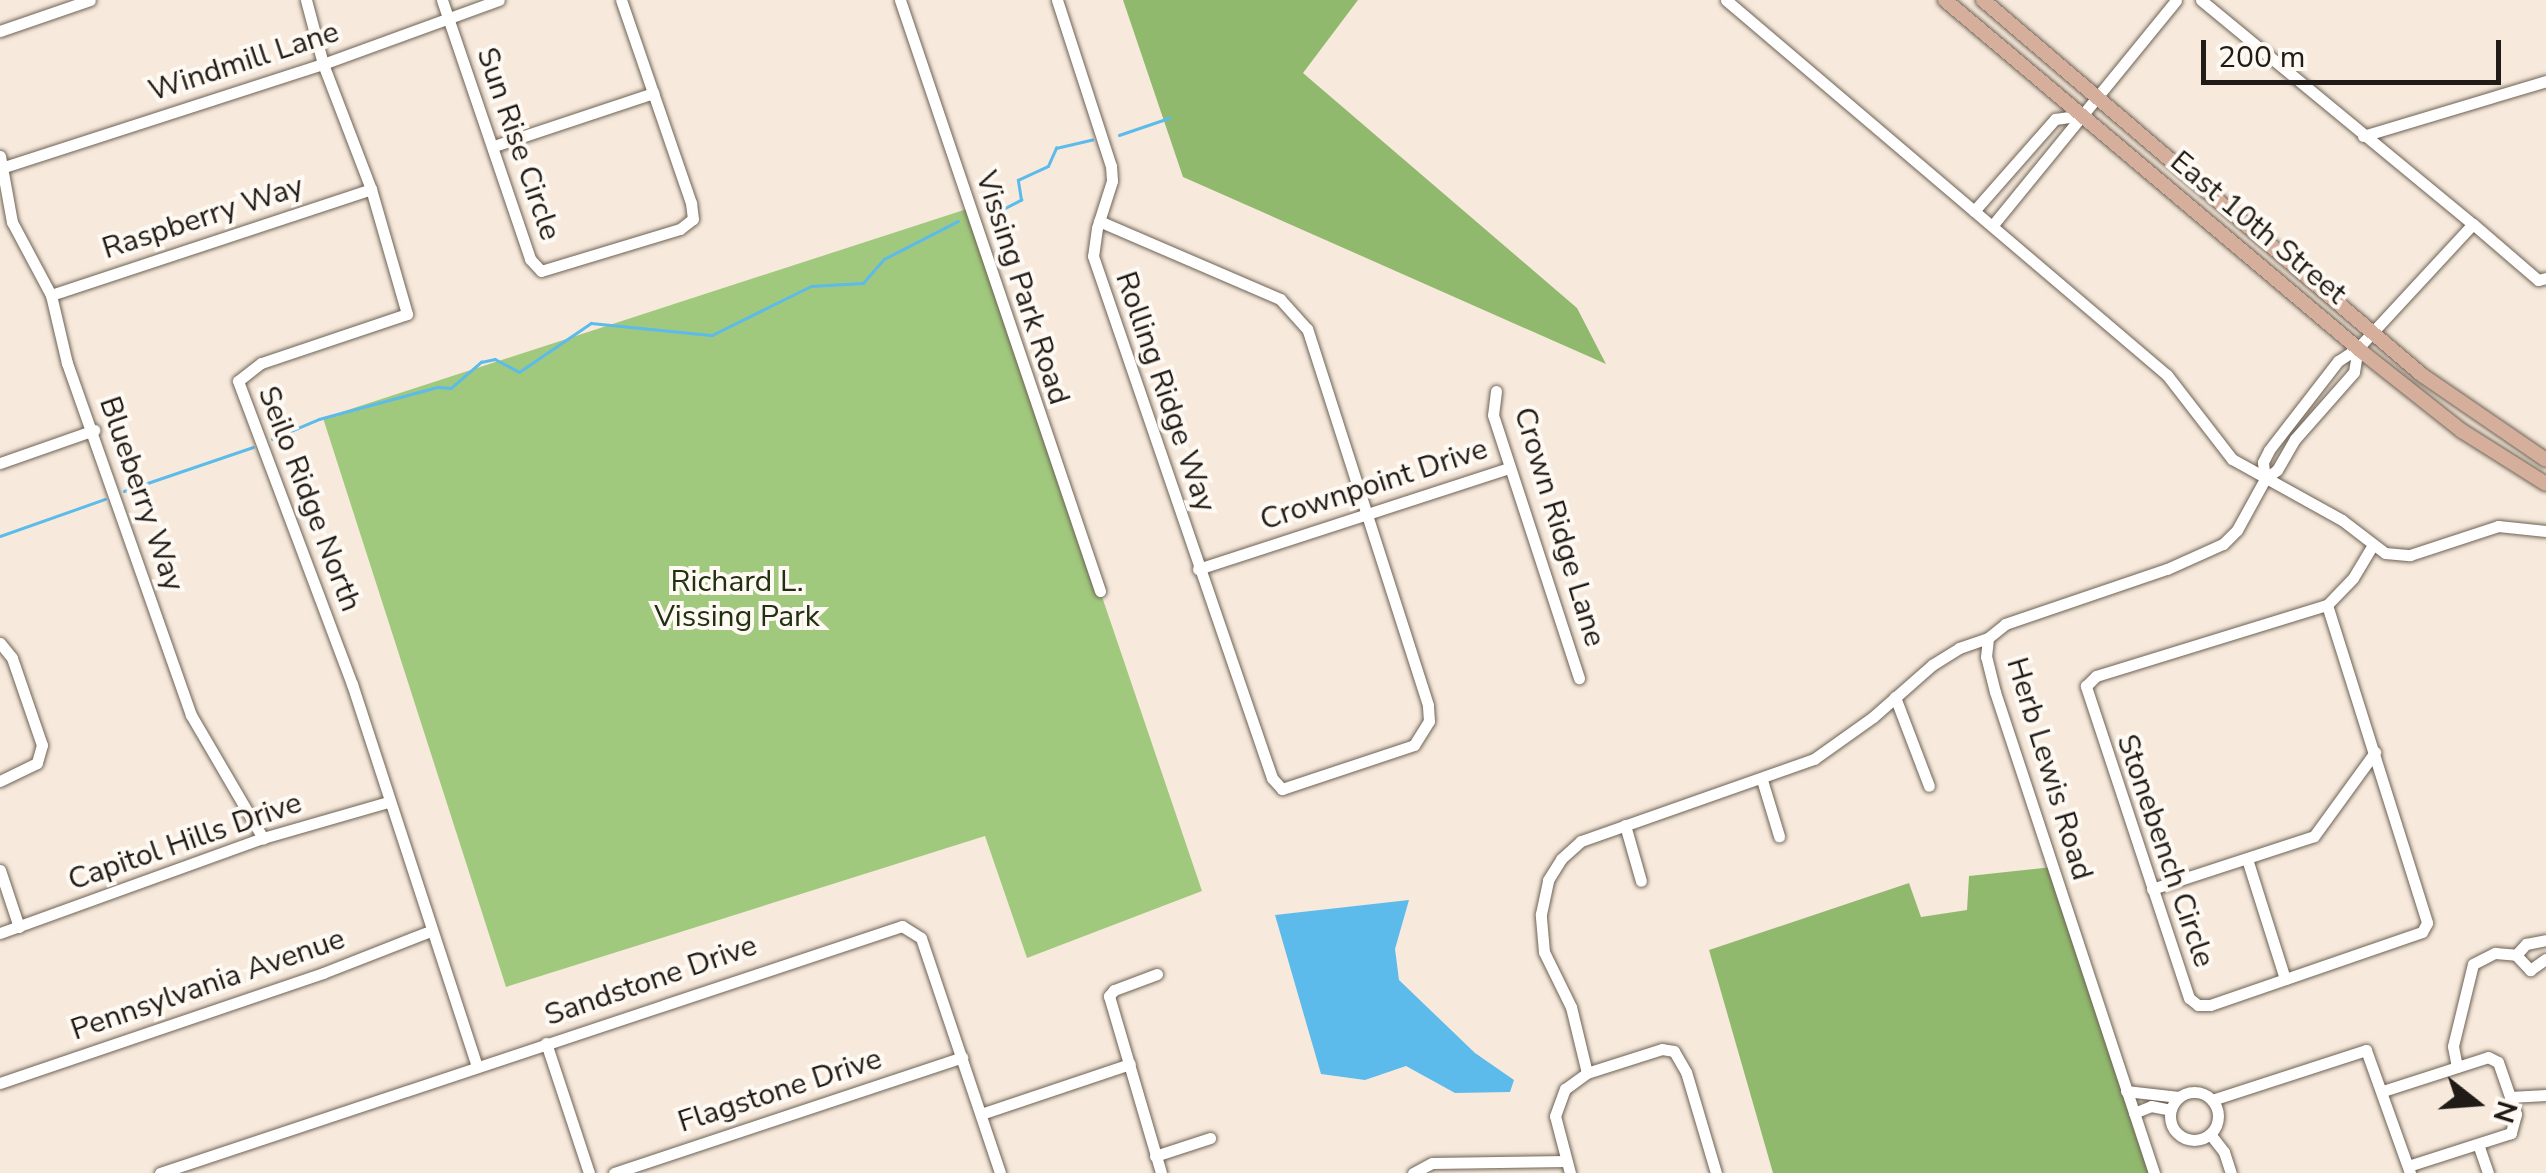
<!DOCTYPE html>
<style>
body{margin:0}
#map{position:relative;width:2546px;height:1173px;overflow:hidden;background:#f7eadc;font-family:"Nunito Sans",sans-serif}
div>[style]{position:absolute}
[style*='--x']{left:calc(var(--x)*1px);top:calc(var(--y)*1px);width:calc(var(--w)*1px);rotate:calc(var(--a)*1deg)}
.green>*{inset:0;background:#a1c97d}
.forest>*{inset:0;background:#91b96d}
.water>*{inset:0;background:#5cbbea}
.stream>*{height:2.5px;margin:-1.25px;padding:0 1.25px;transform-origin:1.25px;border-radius:1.25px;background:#5cbbea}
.roads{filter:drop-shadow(0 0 2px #6d6255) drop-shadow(0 0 2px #6d6255)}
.minor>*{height:11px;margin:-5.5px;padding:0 5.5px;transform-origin:5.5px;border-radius:5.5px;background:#fff}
.minor>.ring{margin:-5.5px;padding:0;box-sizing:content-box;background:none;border:11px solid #fff;border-radius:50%}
.major>*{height:14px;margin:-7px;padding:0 7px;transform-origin:7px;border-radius:7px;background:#d5af9b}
span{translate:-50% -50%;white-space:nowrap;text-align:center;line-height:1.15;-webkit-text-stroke:8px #fef9f3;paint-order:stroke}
.street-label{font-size:30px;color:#201b16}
.park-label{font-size:30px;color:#203010}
.north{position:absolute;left:2426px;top:1053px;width:100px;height:100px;-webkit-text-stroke:8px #fef9f3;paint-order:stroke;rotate:107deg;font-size:28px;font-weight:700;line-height:40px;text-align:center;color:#201b16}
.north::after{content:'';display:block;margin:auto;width:35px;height:45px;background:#201b16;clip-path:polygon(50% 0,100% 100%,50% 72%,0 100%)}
.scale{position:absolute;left:2201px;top:40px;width:300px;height:45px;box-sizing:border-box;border:5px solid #201b16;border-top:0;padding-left:12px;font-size:30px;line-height:35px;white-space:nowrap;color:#201b16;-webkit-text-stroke:8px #fef9f3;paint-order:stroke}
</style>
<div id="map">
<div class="green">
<div style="clip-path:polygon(970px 208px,1202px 891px,1027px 958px,985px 836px,506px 987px,323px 418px)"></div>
</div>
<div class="forest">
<div style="clip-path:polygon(1123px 0,1358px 0,1303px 73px,1577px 308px,1606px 364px,1183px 177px)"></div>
<div style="clip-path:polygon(2052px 867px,2155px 1173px,1773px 1173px,1709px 950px,1909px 883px,1921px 917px,1967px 910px,1969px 876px)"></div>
</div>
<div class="water">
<div style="clip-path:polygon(1409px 900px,1395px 949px,1399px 980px,1475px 1053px,1514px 1080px,1510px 1092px,1455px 1093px,1406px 1066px,1365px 1080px,1321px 1074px,1275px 915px)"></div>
</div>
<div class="stream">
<div style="--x:1119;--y:135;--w:53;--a:-18.8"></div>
<div style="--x:999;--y:211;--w:25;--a:-27"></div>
<div style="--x:1021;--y:200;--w:20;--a:-99"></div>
<div style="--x:1018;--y:180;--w:33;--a:-25"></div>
<div style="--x:1048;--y:166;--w:20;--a:-66"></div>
<div style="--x:1056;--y:148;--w:37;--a:-13"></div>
<div style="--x:272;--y:439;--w:51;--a:-23.1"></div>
<div style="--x:319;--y:419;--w:123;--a:-15.1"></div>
<div style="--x:438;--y:387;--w:13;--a:4"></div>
<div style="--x:451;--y:388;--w:40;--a:-41"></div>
<div style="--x:481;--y:362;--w:14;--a:-12"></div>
<div style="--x:495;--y:359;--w:27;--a:28"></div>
<div style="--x:519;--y:372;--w:87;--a:-34.2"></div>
<div style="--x:591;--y:323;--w:122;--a:5.7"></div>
<div style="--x:712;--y:335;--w:110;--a:-26.3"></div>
<div style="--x:811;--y:286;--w:52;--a:-3.3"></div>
<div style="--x:863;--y:283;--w:32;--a:-49"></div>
<div style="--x:884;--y:259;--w:83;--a:-27.2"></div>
<div style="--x:124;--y:491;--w:136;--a:-18.8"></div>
<div style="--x:0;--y:536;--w:111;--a:-19.4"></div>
</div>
<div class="roads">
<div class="minor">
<div style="--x:306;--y:0;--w:66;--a:75.1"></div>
<div style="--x:323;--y:64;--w:134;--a:69"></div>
<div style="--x:371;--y:189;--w:130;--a:73.9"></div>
<div style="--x:407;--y:314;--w:154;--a:161.4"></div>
<div style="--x:261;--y:363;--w:29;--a:142"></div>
<div style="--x:238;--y:381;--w:324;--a:69.4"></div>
<div style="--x:352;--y:684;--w:402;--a:71.9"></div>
<div style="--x:442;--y:0;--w:274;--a:71.2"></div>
<div style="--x:530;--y:259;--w:16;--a:47"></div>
<div style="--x:541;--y:271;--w:145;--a:-16.8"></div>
<div style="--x:680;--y:229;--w:16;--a:-38"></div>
<div style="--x:693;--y:219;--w:16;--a:-97"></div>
<div style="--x:691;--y:203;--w:215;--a:-109"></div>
<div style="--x:900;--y:0;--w:624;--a:71.3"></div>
<div style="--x:1057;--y:0;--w:175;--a:72"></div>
<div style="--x:1111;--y:166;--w:15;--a:86"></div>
<div style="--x:1112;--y:181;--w:49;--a:107.7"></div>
<div style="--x:1097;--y:228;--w:28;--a:98"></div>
<div style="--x:1093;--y:256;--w:552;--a:71.07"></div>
<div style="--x:1272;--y:778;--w:15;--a:48"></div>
<div style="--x:1282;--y:789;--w:139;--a:-18.4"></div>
<div style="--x:1414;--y:745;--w:28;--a:-58"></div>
<div style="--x:1429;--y:721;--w:16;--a:-94"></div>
<div style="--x:1428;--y:705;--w:395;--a:-107.8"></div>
<div style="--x:1307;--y:329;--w:40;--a:-132"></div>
<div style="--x:1280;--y:299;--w:197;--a:-156.7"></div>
<div style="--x:1726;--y:0;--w:579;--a:40.38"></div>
<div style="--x:2167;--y:375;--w:106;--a:52.3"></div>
<div style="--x:2232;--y:459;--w:126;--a:29"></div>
<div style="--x:2342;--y:520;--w:54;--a:37.5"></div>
<div style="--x:2385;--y:553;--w:25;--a:5"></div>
<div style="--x:2410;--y:555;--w:93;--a:-18.2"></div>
<div style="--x:2498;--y:526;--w:48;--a:5.9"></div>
<div style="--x:2201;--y:0;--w:352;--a:39.5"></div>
<div style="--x:0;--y:31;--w:95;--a:-19"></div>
<div style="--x:2363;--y:136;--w:191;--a:-16.7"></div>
<div style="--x:494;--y:146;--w:168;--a:-18.4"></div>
<div style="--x:0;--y:156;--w:67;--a:79.7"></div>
<div style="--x:12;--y:222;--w:83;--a:61.9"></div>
<div style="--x:51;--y:295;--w:70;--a:76.8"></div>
<div style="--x:67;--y:363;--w:373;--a:70.6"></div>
<div style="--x:191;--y:715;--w:143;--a:59.7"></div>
<div style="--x:4;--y:167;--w:335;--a:-17.9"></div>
<div style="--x:323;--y:64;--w:187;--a:-20"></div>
<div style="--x:1974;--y:211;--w:123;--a:-48.6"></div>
<div style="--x:2055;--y:119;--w:27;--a:-8"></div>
<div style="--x:1992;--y:226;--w:291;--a:-50.8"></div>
<div style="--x:51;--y:295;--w:337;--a:-18.3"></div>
<div style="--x:1496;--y:391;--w:24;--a:97"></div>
<div style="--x:1493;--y:415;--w:277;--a:71.9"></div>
<div style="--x:0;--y:463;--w:100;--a:-19.3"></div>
<div style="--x:2265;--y:479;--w:17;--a:-97"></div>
<div style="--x:2263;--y:462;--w:13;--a:-63"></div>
<div style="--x:2269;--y:450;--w:113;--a:-52.2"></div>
<div style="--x:2338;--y:361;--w:24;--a:-33"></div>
<div style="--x:2358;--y:348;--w:169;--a:-47.2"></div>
<div style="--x:2473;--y:224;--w:86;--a:40.7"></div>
<div style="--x:2538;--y:280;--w:8;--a:-14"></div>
<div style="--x:1198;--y:569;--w:327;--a:-18"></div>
<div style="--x:2327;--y:605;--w:333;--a:72.5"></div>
<div style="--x:2427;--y:923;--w:10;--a:119"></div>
<div style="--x:2422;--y:932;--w:224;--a:161"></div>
<div style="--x:2210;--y:1005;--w:12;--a:180"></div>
<div style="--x:2198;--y:1005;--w:11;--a:-142"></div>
<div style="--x:2189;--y:998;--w:329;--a:-108.3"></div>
<div style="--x:2086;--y:686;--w:14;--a:-45"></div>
<div style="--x:2096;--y:676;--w:242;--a:-17.1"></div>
<div style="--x:2327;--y:605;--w:37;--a:-46"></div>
<div style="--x:2353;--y:578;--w:37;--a:-59"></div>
<div style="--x:0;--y:643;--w:19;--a:51"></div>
<div style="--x:12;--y:658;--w:92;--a:71"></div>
<div style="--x:42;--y:745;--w:19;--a:106"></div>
<div style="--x:37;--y:763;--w:41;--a:154.1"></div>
<div style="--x:1895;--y:697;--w:95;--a:69.1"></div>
<div style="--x:1762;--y:780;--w:59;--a:73.1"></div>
<div style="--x:1625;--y:825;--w:58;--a:74.1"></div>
<div style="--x:2247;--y:859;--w:126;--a:72.4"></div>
<div style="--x:0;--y:870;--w:60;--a:71.6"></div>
<div style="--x:2152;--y:889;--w:170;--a:-18.1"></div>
<div style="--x:2314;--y:836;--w:104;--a:-54"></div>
<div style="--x:0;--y:933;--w:280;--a:-19.9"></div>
<div style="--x:263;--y:838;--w:130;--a:-16.1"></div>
<div style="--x:2516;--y:955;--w:15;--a:-48"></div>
<div style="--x:2526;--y:944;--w:20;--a:-11"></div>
<div style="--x:1157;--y:974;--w:46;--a:159.6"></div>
<div style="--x:1114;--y:990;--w:8;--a:130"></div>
<div style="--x:1109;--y:996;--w:184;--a:73.6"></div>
<div style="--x:546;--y:1043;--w:137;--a:71.7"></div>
<div style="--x:2457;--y:1067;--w:21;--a:-101"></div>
<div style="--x:2453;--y:1046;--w:84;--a:-76.3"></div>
<div style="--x:2473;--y:964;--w:25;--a:-27"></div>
<div style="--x:2495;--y:953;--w:21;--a:5"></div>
<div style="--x:2516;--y:955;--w:21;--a:47"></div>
<div style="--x:2530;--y:970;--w:19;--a:-35"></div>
<div style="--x:0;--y:1083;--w:341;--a:-18.8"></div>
<div style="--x:323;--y:973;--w:115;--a:-21.4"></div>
<div style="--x:2126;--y:1091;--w:53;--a:6.5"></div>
<div style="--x:2383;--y:1091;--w:110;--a:-17.9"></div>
<div style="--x:2488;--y:1057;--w:11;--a:27"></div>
<div style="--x:2498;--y:1062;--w:55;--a:70.9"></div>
<div style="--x:2516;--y:1114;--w:20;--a:105"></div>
<div style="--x:2511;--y:1133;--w:108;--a:162.2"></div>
<div class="ring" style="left:2170px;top:1092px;width:37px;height:37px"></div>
<div style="--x:2510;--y:1097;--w:36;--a:-3"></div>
<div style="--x:2212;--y:1100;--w:162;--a:-18"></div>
<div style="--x:2366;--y:1050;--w:131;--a:70.3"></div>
<div style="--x:2134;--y:1113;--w:18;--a:-22"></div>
<div style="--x:2151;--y:1106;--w:20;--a:11"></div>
<div style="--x:981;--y:1114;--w:157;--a:-18.6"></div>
<div style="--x:2210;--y:1134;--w:23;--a:52"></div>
<div style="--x:2224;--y:1152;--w:22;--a:72"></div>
<div style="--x:2478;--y:1144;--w:31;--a:71"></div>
<div style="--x:1155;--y:1156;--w:58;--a:-18.1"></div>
<div style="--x:160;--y:1173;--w:782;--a:-18.41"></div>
<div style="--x:902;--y:926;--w:22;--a:32"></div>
<div style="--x:921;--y:938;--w:248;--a:71.4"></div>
<div style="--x:614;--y:1173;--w:367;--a:-18.4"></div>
<div style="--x:1413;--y:1173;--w:21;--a:-28"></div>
<div style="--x:1432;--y:1163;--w:134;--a:-0.9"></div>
<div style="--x:1570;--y:1173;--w:59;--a:-104.7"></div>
<div style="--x:1555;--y:1116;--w:29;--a:-70"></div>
<div style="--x:1565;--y:1089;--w:27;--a:-36"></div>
<div style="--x:1716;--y:1173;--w:105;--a:-106.5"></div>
<div style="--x:1686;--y:1072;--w:24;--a:-120"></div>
<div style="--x:1674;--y:1051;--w:12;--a:-171"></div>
<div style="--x:1662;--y:1049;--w:79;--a:162.3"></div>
<div style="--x:1587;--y:1073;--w:68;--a:-103.6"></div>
<div style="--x:1571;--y:1007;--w:61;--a:-116.1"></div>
<div style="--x:1544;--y:952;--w:38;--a:-95"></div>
<div style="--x:1541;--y:914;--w:35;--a:-78"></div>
<div style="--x:1548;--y:880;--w:25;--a:-58"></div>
<div style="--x:1561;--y:859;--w:27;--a:-42"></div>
<div style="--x:1581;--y:841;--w:247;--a:-19.4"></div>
<div style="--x:1814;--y:759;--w:72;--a:-35.4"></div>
<div style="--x:1873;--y:717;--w:79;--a:-41.4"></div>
<div style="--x:1932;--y:665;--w:32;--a:-32"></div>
<div style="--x:1959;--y:648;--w:31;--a:-19"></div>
<div style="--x:2154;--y:1173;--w:507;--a:-108.29"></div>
<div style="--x:1995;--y:692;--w:36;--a:-104"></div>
<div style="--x:1986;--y:657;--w:19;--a:-84"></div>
<div style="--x:1988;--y:638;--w:22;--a:-39"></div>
<div style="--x:2005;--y:624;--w:171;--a:-18.8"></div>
<div style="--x:2167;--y:569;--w:61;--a:-24.1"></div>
<div style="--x:2223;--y:544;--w:20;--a:-45"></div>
<div style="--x:2237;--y:530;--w:58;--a:-61.2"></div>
<div style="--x:2265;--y:479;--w:15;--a:-37"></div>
<div style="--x:2277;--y:470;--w:36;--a:-60"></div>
<div style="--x:2295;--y:439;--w:89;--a:-48.6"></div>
<div style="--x:2354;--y:372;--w:24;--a:-81"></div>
</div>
<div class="major">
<div style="--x:1945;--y:0;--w:544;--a:40.16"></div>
<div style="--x:2361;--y:351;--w:129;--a:38.4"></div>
<div style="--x:2462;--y:431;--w:99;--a:32.2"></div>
<div style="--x:1983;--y:0;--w:577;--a:40.5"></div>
<div style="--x:2422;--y:375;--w:150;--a:34.4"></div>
</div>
</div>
<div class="street-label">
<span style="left:244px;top:62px;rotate:-18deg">Windmill Lane</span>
<span style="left:518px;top:144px;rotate:71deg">Sun Rise Circle</span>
<span style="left:203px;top:218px;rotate:-18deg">Raspberry Way</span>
<span style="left:2258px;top:228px;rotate:40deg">East 10th Street</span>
<span style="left:1022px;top:288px;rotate:72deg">Vissing Park Road</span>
<span style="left:1165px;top:392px;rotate:71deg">Rolling Ridge Way</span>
<span style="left:1374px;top:485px;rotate:-18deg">Crownpoint Drive</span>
<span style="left:141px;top:494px;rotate:71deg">Blueberry Way</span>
<span style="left:309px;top:499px;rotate:69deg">Seilo Ridge North</span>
<span style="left:1559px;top:527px;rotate:73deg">Crown Ridge Lane</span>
<span style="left:2049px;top:769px;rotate:73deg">Herb Lewis Road</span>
<span style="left:185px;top:842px;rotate:-19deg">Capitol Hills Drive</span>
<span style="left:2165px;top:851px;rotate:71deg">Stonebench Circle</span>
<span style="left:651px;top:981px;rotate:-19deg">Sandstone Drive</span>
<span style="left:208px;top:985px;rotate:-19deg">Pennsylvania Avenue</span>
<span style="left:780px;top:1091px;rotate:-18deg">Flagstone Drive</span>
</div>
<div class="park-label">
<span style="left:737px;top:599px">Richard L.<br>Vissing Park</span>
</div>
<div class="north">N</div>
<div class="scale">200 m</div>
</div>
